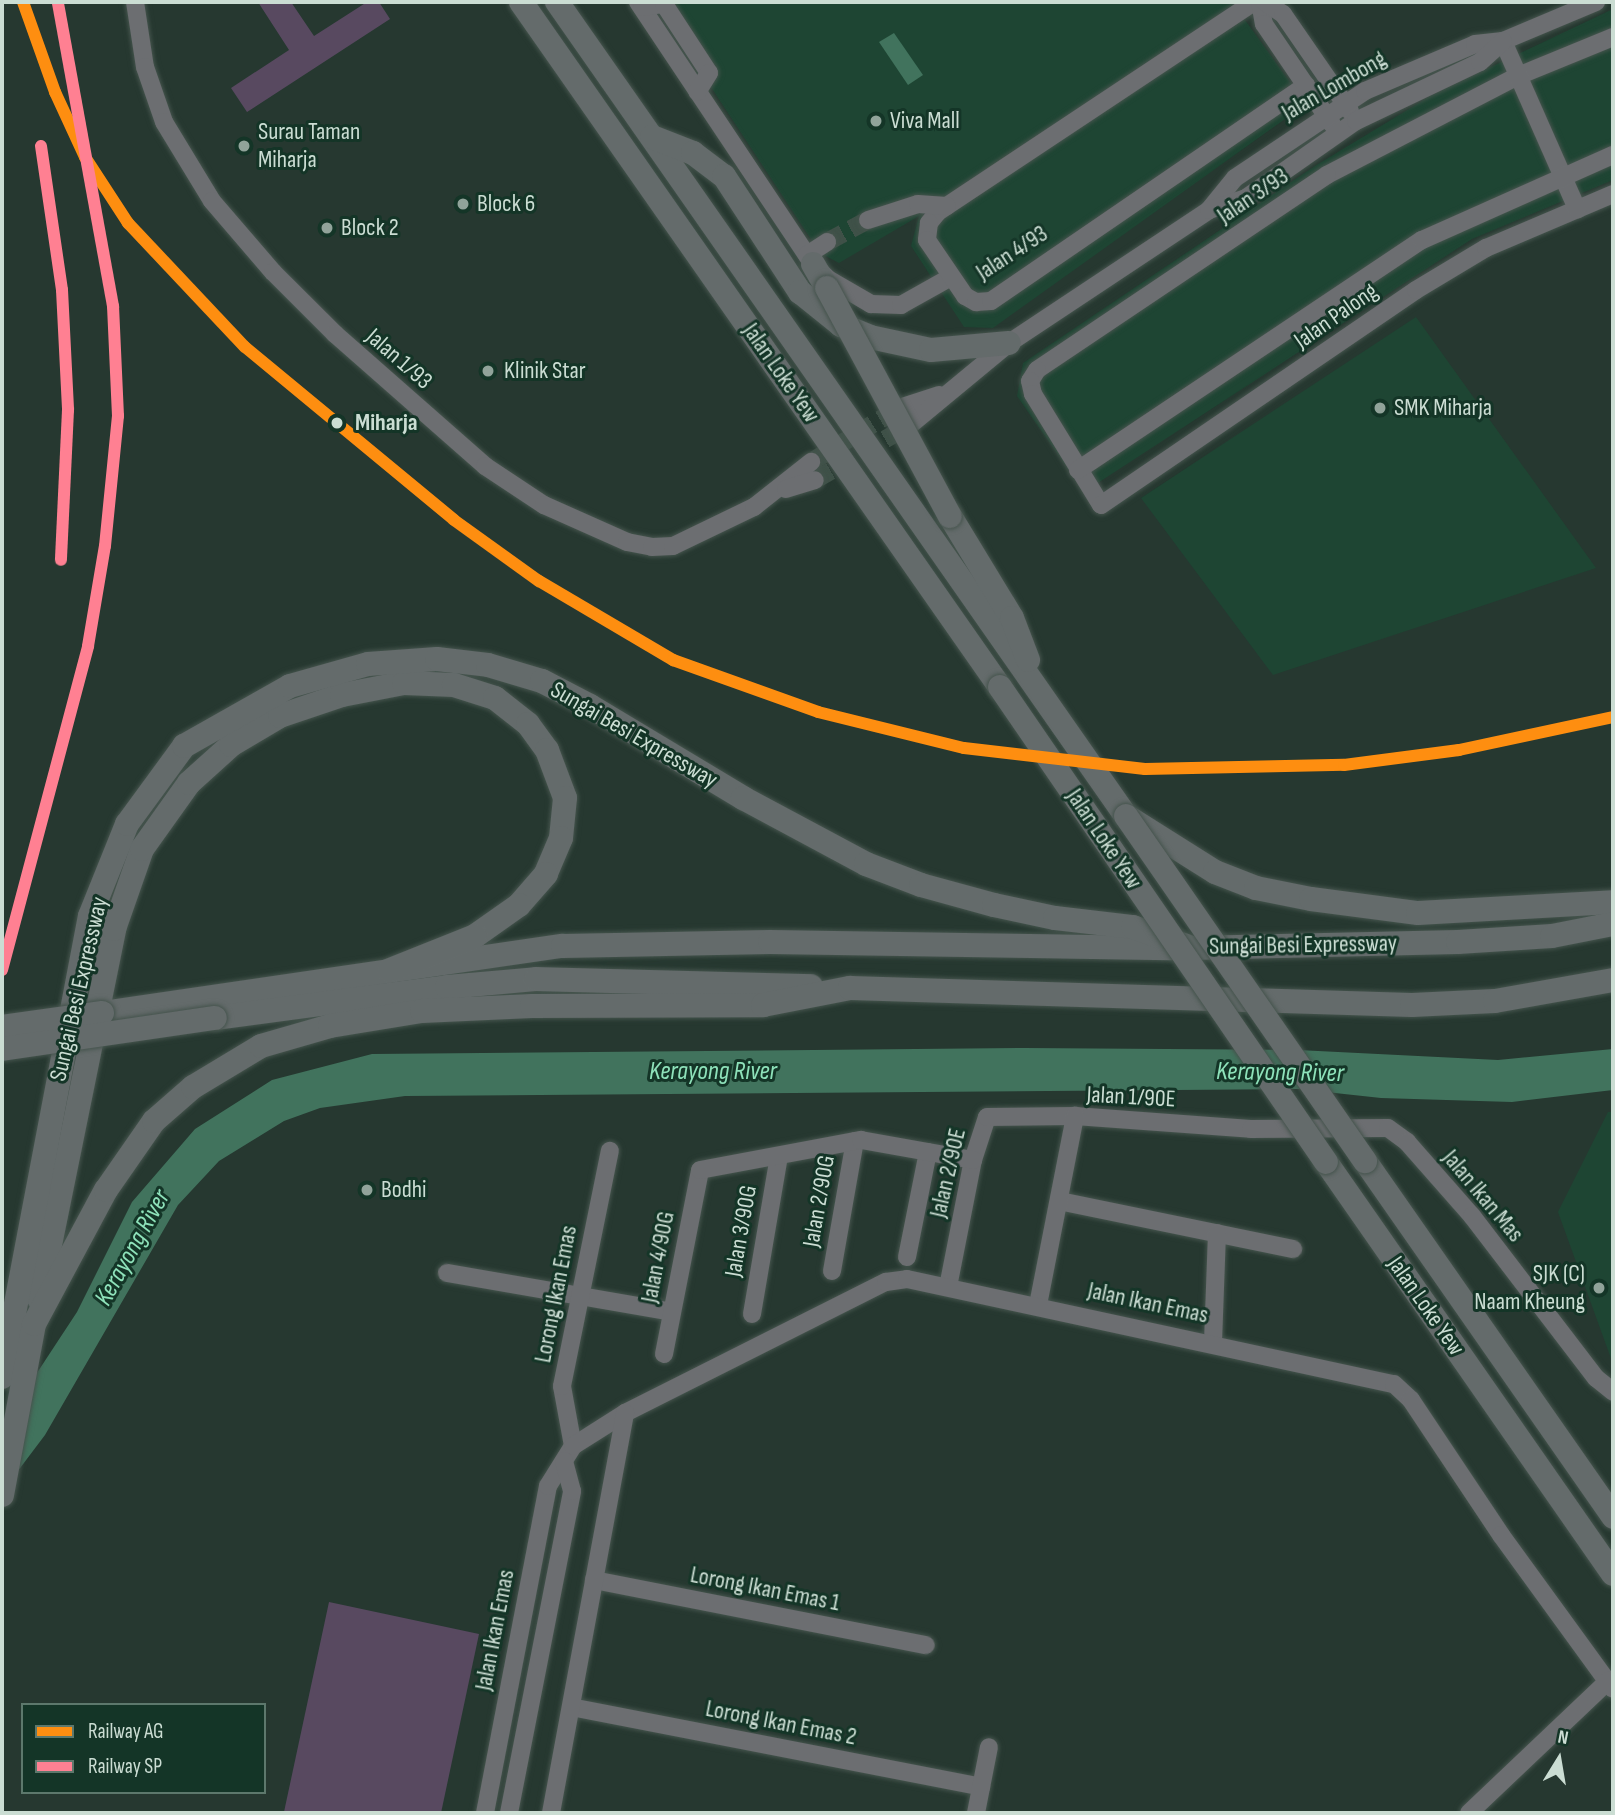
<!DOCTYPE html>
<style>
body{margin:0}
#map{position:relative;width:1615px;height:1815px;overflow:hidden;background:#263830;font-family:"Sofia Sans Condensed",sans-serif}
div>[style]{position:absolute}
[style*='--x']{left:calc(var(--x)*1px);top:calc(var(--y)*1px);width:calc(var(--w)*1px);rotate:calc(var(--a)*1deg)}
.built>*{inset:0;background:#1e4533}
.green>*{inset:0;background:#584960}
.water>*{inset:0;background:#41735d}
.minor-tunnel>*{height:18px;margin-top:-9px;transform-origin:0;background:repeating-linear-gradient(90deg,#3f5148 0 18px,transparent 0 27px)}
.roads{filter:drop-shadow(0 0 2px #45544d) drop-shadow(0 0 2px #45544d)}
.minor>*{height:18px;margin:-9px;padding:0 9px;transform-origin:9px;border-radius:9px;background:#6c6e71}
.highway>*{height:24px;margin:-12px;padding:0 12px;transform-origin:12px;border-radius:12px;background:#646b6b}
.bridges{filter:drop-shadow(0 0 2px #45544d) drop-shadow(0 0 2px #45544d)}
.highway-bridge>*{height:24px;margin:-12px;padding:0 12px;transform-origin:12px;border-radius:12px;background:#646b6b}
.rail-1>*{height:12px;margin:-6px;padding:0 6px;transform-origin:6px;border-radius:6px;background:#fe8e10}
.rail-2>*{height:12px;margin:-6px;padding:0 6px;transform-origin:6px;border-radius:6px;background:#ff8092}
.dots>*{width:19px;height:19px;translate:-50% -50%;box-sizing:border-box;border:4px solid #143527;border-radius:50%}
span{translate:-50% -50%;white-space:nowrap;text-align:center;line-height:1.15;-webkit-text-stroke:6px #143527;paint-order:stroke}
.street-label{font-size:24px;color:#cbddd3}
.poi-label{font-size:24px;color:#cbddd3}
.left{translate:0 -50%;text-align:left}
.right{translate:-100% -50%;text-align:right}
.stop-label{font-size:24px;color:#cbddd3;font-weight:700}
.water-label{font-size:26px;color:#8ee2ba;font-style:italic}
.frame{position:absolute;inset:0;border:4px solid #cbddd3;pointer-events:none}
.legend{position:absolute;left:21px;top:1703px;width:245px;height:91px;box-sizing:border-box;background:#143527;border:2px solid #5d786c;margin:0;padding:9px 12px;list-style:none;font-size:21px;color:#cbddd3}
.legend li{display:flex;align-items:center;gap:14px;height:35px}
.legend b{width:35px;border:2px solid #5d786c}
.north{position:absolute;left:1524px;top:1724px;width:70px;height:70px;-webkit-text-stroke:5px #143527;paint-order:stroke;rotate:11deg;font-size:19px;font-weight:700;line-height:28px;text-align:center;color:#cbddd3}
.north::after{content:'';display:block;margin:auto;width:24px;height:32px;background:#cbddd3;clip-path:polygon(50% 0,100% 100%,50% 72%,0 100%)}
</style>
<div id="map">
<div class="built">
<div style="clip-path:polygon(655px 2px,1232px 2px,1306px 104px,993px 328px,964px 327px,911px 246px,919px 216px,839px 263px,820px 253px)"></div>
<div style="clip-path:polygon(1613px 9px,1613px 180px,1472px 239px,1084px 492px,1017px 396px,1023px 363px,1315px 166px,1432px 95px)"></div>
<div style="clip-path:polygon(1416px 317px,1596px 568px,1273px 675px,1141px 498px)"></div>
<div style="clip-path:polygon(1608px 1112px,1613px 1112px,1613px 1364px,1558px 1212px)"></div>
</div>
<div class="green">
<div style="clip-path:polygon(258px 2px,291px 2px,314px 36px,367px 2px,379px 2px,390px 19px,247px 112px,231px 88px,289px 50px)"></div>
<div style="clip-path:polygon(329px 1602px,479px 1634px,441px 1813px,284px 1812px)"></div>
</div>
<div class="water">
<div style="clip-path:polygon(894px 33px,923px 75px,908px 85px,879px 42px)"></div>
<div style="clip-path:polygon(1025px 1048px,1298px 1050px,1498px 1060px,1613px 1049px,1613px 1090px,1512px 1102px,1381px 1098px,1298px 1089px,405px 1096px,320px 1108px,284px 1121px,219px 1161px,178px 1205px,45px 1435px,2px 1492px,2px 1426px,77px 1312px,132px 1202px,195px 1129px,272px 1080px,372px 1054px)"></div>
</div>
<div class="minor-tunnel">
<div style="--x:827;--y:242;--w:47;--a:-28.2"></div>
<div style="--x:811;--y:462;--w:103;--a:-31.5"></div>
<div style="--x:815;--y:480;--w:110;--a:-30.1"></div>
</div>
<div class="roads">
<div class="minor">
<div style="--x:135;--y:2;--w:66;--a:81.3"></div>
<div style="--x:145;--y:67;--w:58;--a:70.9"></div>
<div style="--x:164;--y:122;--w:92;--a:58.7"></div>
<div style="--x:212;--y:201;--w:94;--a:49.3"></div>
<div style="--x:273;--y:272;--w:88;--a:45"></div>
<div style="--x:335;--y:334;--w:200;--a:41.3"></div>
<div style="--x:485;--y:466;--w:71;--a:33.5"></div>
<div style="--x:544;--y:505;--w:91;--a:24"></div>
<div style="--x:627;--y:542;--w:25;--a:11"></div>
<div style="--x:652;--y:547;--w:21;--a:-3"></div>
<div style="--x:673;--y:546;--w:90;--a:-25.7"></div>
<div style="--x:754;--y:507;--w:73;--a:-38.3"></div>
<div style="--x:638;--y:2;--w:315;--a:56.3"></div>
<div style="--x:813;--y:264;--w:21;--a:45"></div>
<div style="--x:828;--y:279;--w:50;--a:30.2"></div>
<div style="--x:871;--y:304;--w:30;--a:2"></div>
<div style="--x:901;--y:305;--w:57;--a:-29.2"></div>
<div style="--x:1254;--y:2;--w:381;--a:146.4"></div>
<div style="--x:937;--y:213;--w:13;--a:129"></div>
<div style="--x:929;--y:223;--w:17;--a:97"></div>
<div style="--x:927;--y:240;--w:68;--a:55.8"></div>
<div style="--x:965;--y:296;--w:13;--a:29"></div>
<div style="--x:976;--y:302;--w:15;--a:-4"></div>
<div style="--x:991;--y:301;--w:382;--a:-34.4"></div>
<div style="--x:1260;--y:2;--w:22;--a:80"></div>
<div style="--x:1264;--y:24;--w:121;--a:55.8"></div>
<div style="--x:1265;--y:2;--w:22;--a:34"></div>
<div style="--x:1283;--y:14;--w:118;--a:55.4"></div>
<div style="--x:642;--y:7;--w:22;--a:-8"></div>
<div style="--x:664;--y:4;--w:82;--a:56.9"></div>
<div style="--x:709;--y:73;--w:22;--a:122"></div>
<div style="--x:1613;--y:37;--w:103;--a:157.7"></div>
<div style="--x:1518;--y:76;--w:215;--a:152.6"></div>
<div style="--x:1327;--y:175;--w:349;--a:146.1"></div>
<div style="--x:1037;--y:370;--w:13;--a:122"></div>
<div style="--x:1030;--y:381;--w:13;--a:77"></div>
<div style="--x:1033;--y:394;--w:130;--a:58.5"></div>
<div style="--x:1101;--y:505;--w:381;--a:-34.3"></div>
<div style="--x:1416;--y:290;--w:82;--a:-31"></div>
<div style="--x:1486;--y:248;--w:138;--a:-23"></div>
<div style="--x:1503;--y:41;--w:184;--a:66.2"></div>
<div style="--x:1209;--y:210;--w:41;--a:-50.9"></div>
<div style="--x:1235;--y:178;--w:156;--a:-33.8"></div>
<div style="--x:1365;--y:91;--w:120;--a:-23.1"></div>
<div style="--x:1475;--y:44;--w:28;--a:-6"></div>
<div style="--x:1503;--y:41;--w:101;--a:-22.8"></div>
<div style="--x:868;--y:220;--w:52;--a:-17.7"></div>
<div style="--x:918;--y:204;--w:29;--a:4"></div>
<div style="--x:807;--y:255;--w:24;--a:-33"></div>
<div style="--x:899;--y:408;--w:42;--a:-18"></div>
<div style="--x:910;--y:425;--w:129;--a:-39.6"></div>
<div style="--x:1009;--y:343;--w:240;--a:-33.6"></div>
<div style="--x:1209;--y:210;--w:39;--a:-18"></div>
<div style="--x:1246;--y:198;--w:134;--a:-35"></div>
<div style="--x:1356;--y:121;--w:137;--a:-25.4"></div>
<div style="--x:1480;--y:62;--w:31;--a:-42"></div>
<div style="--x:1078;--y:470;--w:414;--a:-33.8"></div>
<div style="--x:1422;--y:240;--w:209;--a:-24"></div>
<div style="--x:786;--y:489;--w:30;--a:-17"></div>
<div style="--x:1059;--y:1201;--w:239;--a:11.6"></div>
<div style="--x:907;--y:1257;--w:107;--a:-78.7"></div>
<div style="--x:832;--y:1271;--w:132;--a:-80"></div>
<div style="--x:447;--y:1273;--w:228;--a:9.8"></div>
<div style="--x:948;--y:1287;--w:129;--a:-78.9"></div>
<div style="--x:973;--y:1160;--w:45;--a:-72"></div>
<div style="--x:987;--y:1117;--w:88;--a:-0.7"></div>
<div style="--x:1075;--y:1116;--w:176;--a:4.2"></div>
<div style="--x:1251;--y:1129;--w:137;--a:-0.4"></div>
<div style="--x:1388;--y:1128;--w:24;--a:36"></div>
<div style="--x:1407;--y:1142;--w:98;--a:48.7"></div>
<div style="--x:1472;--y:1216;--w:204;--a:52.6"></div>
<div style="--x:1596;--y:1378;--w:22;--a:39"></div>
<div style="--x:1038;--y:1305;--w:193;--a:-78.9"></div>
<div style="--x:752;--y:1314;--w:160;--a:-80.3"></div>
<div style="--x:1213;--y:1342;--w:109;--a:-87.9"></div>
<div style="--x:664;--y:1354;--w:187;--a:-78.9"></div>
<div style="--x:700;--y:1170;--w:164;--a:-10.6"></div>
<div style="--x:861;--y:1140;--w:114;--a:10.1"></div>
<div style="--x:573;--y:1446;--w:61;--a:-100.4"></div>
<div style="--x:562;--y:1386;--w:240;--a:-78.5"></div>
<div style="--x:594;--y:1580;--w:338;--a:11.1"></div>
<div style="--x:571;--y:1707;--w:418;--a:11"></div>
<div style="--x:485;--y:1813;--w:333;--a:-79.1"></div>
<div style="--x:548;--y:1486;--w:47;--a:-58"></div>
<div style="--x:573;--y:1446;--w:62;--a:-32.4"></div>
<div style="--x:625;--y:1413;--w:292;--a:-26.7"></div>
<div style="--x:886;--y:1282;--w:21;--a:-8"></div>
<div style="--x:907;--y:1279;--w:498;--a:12.2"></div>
<div style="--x:1394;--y:1384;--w:23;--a:43"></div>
<div style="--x:1411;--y:1400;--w:162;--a:56.3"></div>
<div style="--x:1501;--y:1535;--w:190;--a:54"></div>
<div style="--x:509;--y:1813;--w:328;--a:-78.9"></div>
<div style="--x:572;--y:1491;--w:31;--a:-105"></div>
<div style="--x:551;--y:1813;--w:407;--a:-79.5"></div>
<div style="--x:976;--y:1813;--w:67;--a:-78.9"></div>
<div style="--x:1469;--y:1813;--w:192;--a:-43.5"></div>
</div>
<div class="highway">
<div style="--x:521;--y:2;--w:836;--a:55.04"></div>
<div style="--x:557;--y:2;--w:993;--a:55.05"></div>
<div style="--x:1126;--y:816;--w:105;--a:32.2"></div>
<div style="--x:1215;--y:872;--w:44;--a:21.3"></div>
<div style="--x:1256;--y:888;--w:56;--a:11.3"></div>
<div style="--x:1311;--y:899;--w:108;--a:7.5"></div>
<div style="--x:1418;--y:913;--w:195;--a:-3.2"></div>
<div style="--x:652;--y:137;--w:44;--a:21.3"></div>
<div style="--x:693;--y:153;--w:39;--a:37"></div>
<div style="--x:724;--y:176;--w:139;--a:56.8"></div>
<div style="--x:800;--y:292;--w:53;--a:38.8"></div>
<div style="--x:841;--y:325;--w:31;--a:22"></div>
<div style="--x:870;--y:337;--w:62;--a:12"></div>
<div style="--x:931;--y:350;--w:78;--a:-5.1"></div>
<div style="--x:813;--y:264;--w:28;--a:60"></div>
<div style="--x:950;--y:516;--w:119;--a:58.7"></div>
<div style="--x:1012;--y:618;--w:45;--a:69.1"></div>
<div style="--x:102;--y:1013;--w:466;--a:-8.3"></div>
<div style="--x:563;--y:946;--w:207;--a:-1.1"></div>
<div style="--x:770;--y:942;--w:400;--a:0.9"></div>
<div style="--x:215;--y:1018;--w:234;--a:-7.6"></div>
<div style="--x:447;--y:987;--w:89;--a:-5.1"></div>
<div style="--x:536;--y:979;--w:275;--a:1.5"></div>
<div style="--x:1365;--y:1161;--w:434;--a:55.1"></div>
<div style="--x:1326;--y:1162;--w:502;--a:55.14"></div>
<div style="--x:39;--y:1299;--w:378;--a:-78.5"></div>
<div style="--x:114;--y:929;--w:85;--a:-70.7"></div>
<div style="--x:142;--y:849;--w:81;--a:-54.5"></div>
<div style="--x:189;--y:783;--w:57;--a:-42.1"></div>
<div style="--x:231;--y:745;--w:57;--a:-30.6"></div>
<div style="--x:280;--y:716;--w:65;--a:-18.7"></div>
<div style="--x:342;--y:695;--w:63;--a:-11"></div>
<div style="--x:404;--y:683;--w:50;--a:2.3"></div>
<div style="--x:454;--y:685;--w:43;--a:17.6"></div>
<div style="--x:495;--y:698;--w:42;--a:38.2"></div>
<div style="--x:528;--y:724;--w:32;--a:54"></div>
<div style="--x:547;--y:750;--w:51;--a:69.4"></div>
<div style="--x:565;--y:798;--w:40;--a:95.7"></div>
<div style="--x:561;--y:838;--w:39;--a:113"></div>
<div style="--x:546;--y:874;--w:41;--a:131.1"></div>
<div style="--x:519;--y:905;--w:54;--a:144.8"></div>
<div style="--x:475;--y:936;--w:92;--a:158.2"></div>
<div style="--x:2;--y:1377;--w:469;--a:-79.2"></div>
<div style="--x:90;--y:916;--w:99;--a:-68.1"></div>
<div style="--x:127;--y:824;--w:97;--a:-53.8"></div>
<div style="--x:184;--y:746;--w:122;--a:-29.5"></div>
<div style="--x:290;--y:686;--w:81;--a:-15.8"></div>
<div style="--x:368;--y:664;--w:69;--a:-4.1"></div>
<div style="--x:437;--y:659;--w:51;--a:6.7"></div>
<div style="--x:488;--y:665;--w:56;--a:16.5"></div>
<div style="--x:542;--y:681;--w:54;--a:27.5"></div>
<div style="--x:590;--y:706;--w:179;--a:31"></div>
<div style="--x:743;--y:798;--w:140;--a:28.2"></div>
<div style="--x:866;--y:864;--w:59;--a:20.9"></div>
<div style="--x:921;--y:885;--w:76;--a:15.3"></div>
<div style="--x:994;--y:905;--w:62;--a:12"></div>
<div style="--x:1055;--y:918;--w:79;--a:6.6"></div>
<div style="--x:1133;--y:927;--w:63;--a:19.6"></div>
<div style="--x:1192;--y:948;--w:266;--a:-1.3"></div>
<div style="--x:1458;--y:942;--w:94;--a:-3.7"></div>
<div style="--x:1552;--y:936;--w:62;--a:-11.1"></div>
<div style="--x:2;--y:1495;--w:174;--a:-79.4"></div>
<div style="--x:34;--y:1324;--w:152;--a:-61.8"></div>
<div style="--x:106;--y:1190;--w:84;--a:-55.2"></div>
<div style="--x:154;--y:1121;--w:52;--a:-41.1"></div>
<div style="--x:193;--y:1087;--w:79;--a:-31.1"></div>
<div style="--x:261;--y:1046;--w:72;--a:-16.2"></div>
<div style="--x:330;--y:1026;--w:93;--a:-9.3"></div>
<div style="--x:422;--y:1011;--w:110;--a:-2.6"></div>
<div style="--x:532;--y:1006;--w:231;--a:-0.2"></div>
<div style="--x:763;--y:1005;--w:89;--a:-11.1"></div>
<div style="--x:850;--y:988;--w:562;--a:1.73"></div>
<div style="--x:1412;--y:1005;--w:83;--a:-2.8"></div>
<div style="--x:1495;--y:1001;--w:120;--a:-10.1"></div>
</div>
</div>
<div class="bridges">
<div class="highway-bridge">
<div style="--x:827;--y:288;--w:259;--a:61.7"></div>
<div style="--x:1000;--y:687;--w:576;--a:55.54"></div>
<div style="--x:1126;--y:816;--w:420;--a:55.3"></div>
<div style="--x:2;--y:1027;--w:101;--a:-8"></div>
<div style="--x:2;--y:1049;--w:215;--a:-8.3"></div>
</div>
</div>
<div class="rail-1">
<div style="--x:23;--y:2;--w:96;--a:70.4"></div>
<div style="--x:55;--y:92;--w:72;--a:65.2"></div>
<div style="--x:85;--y:157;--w:79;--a:56.9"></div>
<div style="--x:128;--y:223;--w:170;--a:46.7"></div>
<div style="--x:245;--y:347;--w:271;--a:39.6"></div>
<div style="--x:454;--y:520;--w:105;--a:35.7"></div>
<div style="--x:539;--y:581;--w:156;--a:30.5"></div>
<div style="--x:673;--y:660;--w:154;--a:19.7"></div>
<div style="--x:818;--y:712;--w:150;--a:13.9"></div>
<div style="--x:964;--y:748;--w:182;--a:6.6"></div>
<div style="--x:1145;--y:769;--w:199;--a:-1.2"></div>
<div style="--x:1344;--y:765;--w:116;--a:-7.4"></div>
<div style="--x:1459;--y:750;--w:157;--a:-12.1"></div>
</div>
<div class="rail-2">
<div style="--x:41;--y:146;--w:146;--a:81.7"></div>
<div style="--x:62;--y:290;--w:120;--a:87.1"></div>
<div style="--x:68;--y:410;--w:150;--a:92.7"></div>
<div style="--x:2;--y:970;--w:335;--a:-75.1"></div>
<div style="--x:88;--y:646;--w:101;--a:-80.4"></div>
<div style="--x:105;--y:546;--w:131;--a:-84.3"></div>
<div style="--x:118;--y:416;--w:110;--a:-92.6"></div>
<div style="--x:113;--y:306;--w:309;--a:-100.3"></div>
</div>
<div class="dots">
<div style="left:876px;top:121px;background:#91a39a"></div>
<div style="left:244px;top:146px;background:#91a39a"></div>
<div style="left:463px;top:204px;background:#91a39a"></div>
<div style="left:327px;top:228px;background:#91a39a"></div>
<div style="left:488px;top:371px;background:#91a39a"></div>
<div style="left:1380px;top:408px;background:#91a39a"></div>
<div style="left:337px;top:423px;background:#cbddd3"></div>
<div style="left:367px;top:1190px;background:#91a39a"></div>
<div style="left:1599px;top:1288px;background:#91a39a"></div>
</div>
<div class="street-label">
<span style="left:1334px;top:86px;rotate:-30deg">Jalan Lombong</span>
<span style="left:1253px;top:196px;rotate:-34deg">Jalan 3/93</span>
<span style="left:1012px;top:253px;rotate:-33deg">Jalan 4/93</span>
<span style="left:1336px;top:316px;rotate:-35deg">Jalan Palong</span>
<span style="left:399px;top:359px;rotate:41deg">Jalan 1/93</span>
<span style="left:781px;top:373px;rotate:55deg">Jalan Loke Yew</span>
<span style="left:634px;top:735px;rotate:30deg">Sungai Besi Expressway</span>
<span style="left:1104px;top:839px;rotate:56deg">Jalan Loke Yew</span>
<span style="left:1303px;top:945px;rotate:-1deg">Sungai Besi Expressway</span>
<span style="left:79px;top:989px;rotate:-77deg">Sungai Besi Expressway</span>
<span style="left:1131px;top:1097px;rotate:3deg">Jalan 1/90E</span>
<span style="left:948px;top:1173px;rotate:-77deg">Jalan 2/90E</span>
<span style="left:1483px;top:1196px;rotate:50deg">Jalan Ikan Mas</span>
<span style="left:819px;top:1201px;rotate:-80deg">Jalan 2/90G</span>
<span style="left:741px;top:1231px;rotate:-80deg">Jalan 3/90G</span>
<span style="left:658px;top:1257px;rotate:-79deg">Jalan 4/90G</span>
<span style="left:556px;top:1294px;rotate:-79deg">Lorong Ikan Emas</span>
<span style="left:1148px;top:1303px;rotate:12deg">Jalan Ikan Emas</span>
<span style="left:1426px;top:1306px;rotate:55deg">Jalan Loke Yew</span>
<span style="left:765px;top:1589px;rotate:11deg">Lorong Ikan Emas 1</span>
<span style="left:495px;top:1630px;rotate:-79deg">Jalan Ikan Emas</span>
<span style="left:781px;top:1723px;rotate:11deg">Lorong Ikan Emas 2</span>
</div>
<div class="poi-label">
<span class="left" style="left:890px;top:121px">Viva Mall</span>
<span class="left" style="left:258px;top:146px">Surau Taman<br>Miharja</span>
<span class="left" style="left:477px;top:204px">Block 6</span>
<span class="left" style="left:341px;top:228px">Block 2</span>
<span class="left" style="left:504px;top:371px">Klinik Star</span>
<span class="left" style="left:1394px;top:408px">SMK Miharja</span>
<span class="left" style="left:381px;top:1190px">Bodhi</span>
<span class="right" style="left:1585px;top:1288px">SJK (C)<br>Naam Kheung</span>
</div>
<div class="stop-label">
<span class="left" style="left:355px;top:423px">Miharja</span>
</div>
<div class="water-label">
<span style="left:713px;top:1072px">Kerayong River</span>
<span style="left:1280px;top:1073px;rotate:1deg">Kerayong River</span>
<span style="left:133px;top:1248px;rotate:-61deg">Kerayong River</span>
</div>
<div class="frame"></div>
<ul class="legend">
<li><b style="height:9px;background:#fe8e10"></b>Railway AG</li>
<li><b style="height:9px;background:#ff8092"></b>Railway SP</li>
</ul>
<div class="north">N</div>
</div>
